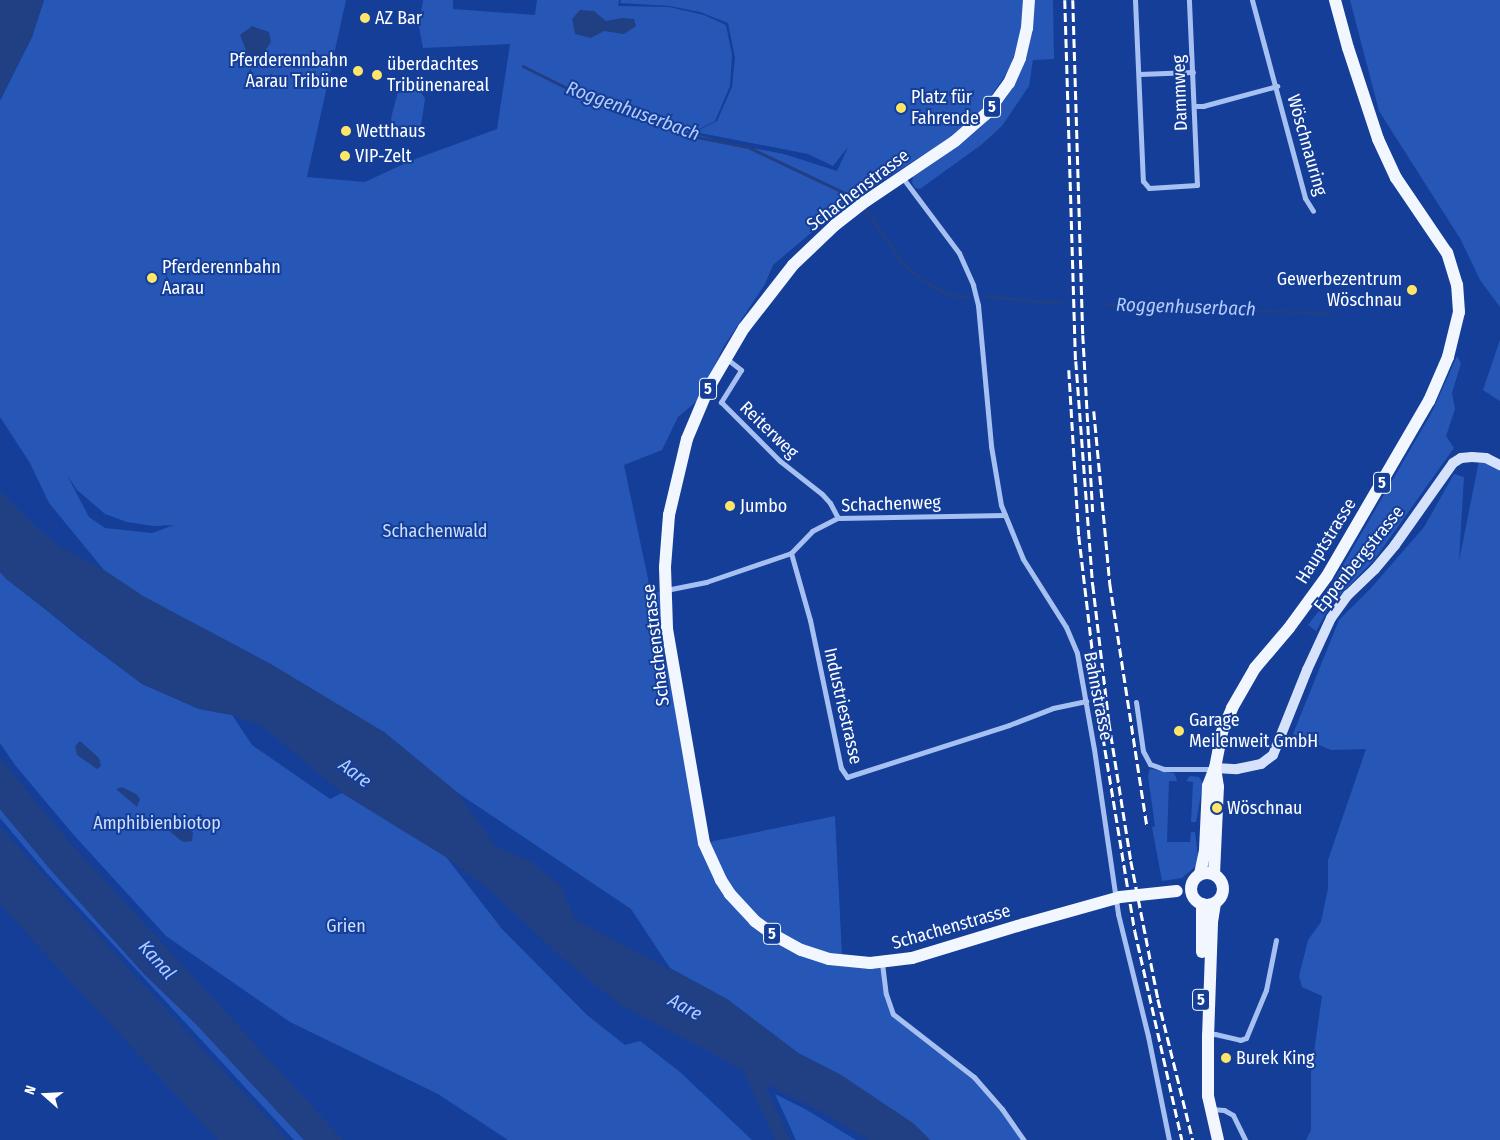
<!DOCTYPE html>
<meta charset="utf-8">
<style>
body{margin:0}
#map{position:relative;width:1500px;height:1140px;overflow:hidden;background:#143e98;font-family:"Fira Sans Condensed",sans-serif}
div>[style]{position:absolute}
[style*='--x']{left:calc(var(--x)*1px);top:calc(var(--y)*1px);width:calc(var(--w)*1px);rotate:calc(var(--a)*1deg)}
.green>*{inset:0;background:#2757b6}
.water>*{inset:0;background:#214084}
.stream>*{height:2.5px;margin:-1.25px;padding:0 1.25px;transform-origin:1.25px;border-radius:1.25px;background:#214084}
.street>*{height:5px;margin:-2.5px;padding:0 2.5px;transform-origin:2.5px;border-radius:2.5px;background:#a7c0f2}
.secondary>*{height:10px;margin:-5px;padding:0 5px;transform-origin:5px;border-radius:5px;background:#d6e2fc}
.primary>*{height:12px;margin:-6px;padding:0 6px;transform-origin:6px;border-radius:6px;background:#f2f6ff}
.primary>.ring{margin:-6px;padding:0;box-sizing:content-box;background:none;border:12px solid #f2f6ff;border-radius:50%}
.rail>*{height:2.5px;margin-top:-1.25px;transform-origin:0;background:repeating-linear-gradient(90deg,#fff 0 9px,transparent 0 13px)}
.primary-bridge>*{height:12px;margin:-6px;padding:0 6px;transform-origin:6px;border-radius:6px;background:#f2f6ff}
.dots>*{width:14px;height:14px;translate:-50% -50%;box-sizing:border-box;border:2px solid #143e98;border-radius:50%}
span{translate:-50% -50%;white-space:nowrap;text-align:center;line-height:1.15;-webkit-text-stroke:4px #143e98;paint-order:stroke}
.shield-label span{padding:1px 4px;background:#143e98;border:1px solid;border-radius:4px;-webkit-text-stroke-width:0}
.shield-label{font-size:16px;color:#fff;font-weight:700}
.poi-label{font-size:18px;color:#fff}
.left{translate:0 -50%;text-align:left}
.right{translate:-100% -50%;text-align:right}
.street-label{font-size:18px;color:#fff}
.park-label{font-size:18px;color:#cedefd}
.water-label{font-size:19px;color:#b3cbf9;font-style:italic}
.north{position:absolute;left:20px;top:1070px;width:50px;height:50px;-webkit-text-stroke:4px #143e98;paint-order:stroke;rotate:289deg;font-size:14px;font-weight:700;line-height:20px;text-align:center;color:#fff}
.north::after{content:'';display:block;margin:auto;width:18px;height:22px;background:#fff;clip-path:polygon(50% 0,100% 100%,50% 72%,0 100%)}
</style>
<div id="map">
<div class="green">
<div style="clip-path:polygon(evenodd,44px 0,346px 0,307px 177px,365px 182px,410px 161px,497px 129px,510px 44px,423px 48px,419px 27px,423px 0,453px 0,453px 9px,535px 15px,537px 0,619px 0,618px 6px,669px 7px,704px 15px,726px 25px,732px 55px,730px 86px,715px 121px,692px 133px,726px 143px,784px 154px,837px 171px,848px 147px,833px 166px,808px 154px,695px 132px,717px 121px,732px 87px,735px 58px,728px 23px,700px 12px,670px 6px,620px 3px,621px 0,1023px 0,1022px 29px,1010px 68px,973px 123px,843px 206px,773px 265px,765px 284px,724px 346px,697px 401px,678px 417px,662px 450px,624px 465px,651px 593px,665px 591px,704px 843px,835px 816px,842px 955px,882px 963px,886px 994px,893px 1014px,974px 1077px,1024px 1140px,930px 1140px,914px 1124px,841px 1075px,798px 1053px,727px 999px,670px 968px,631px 909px,458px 793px,384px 732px,143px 596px,104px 570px,49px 503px,30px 463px,0 417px,0 101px,32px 37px,44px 0,67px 475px,77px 490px,105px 514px,127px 522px,153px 526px,174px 525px,152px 533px,105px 528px,89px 517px,67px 475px)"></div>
<div style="clip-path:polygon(1034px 0,1053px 0,1054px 59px,1033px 60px,1029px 86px,1002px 126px,981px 145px,920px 189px,915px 188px,912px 183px,913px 176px,955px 148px,981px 127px,1006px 98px,1022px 68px)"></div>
<div style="clip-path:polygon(1350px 0,1500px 0,1500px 307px,1480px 280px,1461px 240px,1379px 111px)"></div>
<div style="clip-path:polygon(411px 86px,419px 89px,425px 99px,421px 125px,415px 133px,409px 136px,401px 135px,394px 130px,391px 118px,398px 92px)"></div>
<div style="clip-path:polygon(1500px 340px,1500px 401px,1483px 390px)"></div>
<div style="clip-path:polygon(1457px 356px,1461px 363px,1452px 393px,1455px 409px,1446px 436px,1454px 448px,1374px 560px,1331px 604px,1316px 631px,1308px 625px,1328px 599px,1332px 584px,1432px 412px)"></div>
<div style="clip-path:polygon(1500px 460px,1500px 1140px,1306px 1140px,1311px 1130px,1311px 1073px,1322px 996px,1302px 987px,1299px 976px,1308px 940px,1321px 922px,1328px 888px,1328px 860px,1366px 749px,1331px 750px,1293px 734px,1339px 620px,1371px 588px,1424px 527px,1454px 474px,1464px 477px,1459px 561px,1479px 461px)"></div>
<div style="clip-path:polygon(0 572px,79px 637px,142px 684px,199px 709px,232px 715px,252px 745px,330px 799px,342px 793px,446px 857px,502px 929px,587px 1015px,625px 1045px,640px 1041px,680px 1072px,752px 1140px,508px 1140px,438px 1094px,290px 1022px,166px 936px,72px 833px,15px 765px,0 743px)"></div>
<div style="clip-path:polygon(1150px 769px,1174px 773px,1176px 777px,1177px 781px,1169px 781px,1167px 842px,1190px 842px,1191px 832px,1195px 832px,1198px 857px,1196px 866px,1182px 878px,1162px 881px,1152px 827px,1155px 826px,1148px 776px)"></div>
<div style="clip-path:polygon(1190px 776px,1199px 777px,1203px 783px,1196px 822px,1191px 822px,1193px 782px,1186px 781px)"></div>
<div style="clip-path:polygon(0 809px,50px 869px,145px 975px,194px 1022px,304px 1140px,294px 1140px,45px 871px,0 818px)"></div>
<div style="clip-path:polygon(775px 1094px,805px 1109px,856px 1140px,796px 1140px)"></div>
</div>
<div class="water">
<div style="clip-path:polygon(0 0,44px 0,32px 37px,0 100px)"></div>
<div style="clip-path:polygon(580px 10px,594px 11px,606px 21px,622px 18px,634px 19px,636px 26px,624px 34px,604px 31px,591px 38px,575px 34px,572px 19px)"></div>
<div style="clip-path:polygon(252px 26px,269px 32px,271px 42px,260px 58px,248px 56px,240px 35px)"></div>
<div style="clip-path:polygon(0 491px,35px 526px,59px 546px,104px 570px,143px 596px,271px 664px,384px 732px,458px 793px,496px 847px,530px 861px,560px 885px,576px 920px,727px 999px,798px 1053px,841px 1075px,914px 1124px,930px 1140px,868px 1140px,822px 1112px,766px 1084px,767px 1090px,790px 1140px,775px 1140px,743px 1071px,712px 1053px,620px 1005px,561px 957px,491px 891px,446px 857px,342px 793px,262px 726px,232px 715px,199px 709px,142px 684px,6px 579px,0 572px)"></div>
<div style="clip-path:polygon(80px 741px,99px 758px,101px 766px,97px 769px,77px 755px,75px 746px)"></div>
<div style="clip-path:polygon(0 758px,66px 838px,343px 1140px,304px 1140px,194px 1022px,145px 975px,50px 869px,0 809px)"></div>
<div style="clip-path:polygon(122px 787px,136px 794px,140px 799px,137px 807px,116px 789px)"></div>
<div style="clip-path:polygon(168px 819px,178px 821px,188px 827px,193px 833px,192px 841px,184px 842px,180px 840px,160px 823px)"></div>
<div style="clip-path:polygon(0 827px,137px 978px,287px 1140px,218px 1140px,58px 968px,0 904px)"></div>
</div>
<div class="stream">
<div style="--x:523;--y:66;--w:49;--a:26.6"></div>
<div style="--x:567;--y:88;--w:124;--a:21.8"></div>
<div style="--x:682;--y:134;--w:67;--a:11.1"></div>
<div style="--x:748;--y:147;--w:119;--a:25.3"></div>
<div style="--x:866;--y:210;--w:65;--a:55.1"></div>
<div style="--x:903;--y:263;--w:23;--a:41"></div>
<div style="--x:920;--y:278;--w:26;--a:31"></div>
<div style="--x:942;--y:291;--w:20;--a:18"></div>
<div style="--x:961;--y:297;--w:7;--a:-8"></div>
<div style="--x:984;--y:296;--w:77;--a:5.2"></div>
<div style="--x:1102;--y:304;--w:227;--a:2.3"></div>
</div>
<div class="street">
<div style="--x:1135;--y:0;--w:181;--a:87.5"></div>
<div style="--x:1143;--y:181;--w:9;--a:49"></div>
<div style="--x:1149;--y:188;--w:48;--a:-3.6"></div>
<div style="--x:1197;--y:185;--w:185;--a:-92.5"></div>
<div style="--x:1252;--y:0;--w:205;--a:75"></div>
<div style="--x:1305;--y:198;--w:15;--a:58"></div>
<div style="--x:1139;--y:74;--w:54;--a:-2.1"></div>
<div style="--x:1194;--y:106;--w:9;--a:0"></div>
<div style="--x:1203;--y:106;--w:77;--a:-15.1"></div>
<div style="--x:902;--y:177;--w:95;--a:53.1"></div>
<div style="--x:959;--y:253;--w:35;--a:66"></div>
<div style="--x:973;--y:285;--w:21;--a:76"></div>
<div style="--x:978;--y:305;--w:142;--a:84.7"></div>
<div style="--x:991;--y:446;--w:60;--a:80.4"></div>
<div style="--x:1001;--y:505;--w:58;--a:67.8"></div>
<div style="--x:1023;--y:559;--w:80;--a:57.7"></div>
<div style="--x:1066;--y:627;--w:28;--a:67"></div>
<div style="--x:1077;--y:653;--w:97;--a:80"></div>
<div style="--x:1094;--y:749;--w:167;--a:81.7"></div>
<div style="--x:1118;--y:914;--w:126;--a:76.2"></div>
<div style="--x:1148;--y:1036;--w:106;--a:78.6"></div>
<div style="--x:727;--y:359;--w:18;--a:38"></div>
<div style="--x:741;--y:370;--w:38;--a:122"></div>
<div style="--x:721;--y:402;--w:83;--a:45"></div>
<div style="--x:780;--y:461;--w:53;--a:38.2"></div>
<div style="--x:822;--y:494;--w:12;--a:48"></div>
<div style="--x:830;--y:503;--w:17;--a:62"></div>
<div style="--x:791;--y:553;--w:30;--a:-46"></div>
<div style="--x:812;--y:531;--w:29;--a:-27"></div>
<div style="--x:838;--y:518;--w:167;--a:-1"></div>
<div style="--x:666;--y:590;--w:41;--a:-11.3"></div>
<div style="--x:706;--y:582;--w:90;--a:-18.8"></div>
<div style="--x:791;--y:553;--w:70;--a:74.2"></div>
<div style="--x:810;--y:620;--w:151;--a:78.2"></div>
<div style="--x:841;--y:768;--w:11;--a:56"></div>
<div style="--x:847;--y:777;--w:170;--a:-17.8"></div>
<div style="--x:1009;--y:725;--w:47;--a:-21.1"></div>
<div style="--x:1053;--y:708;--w:34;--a:-12"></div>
<div style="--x:1136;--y:702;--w:49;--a:81.9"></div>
<div style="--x:1143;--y:751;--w:15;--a:62"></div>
<div style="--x:1150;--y:764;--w:15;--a:20"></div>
<div style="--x:1164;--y:769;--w:50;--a:0"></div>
<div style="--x:882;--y:963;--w:31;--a:83"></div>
<div style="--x:886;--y:994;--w:21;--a:71"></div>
<div style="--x:893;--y:1014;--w:103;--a:37.9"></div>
<div style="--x:974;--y:1077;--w:43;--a:48.8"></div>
<div style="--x:1002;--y:1109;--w:38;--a:55"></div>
<div style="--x:1208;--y:1035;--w:7;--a:-8"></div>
<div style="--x:1215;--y:1034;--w:26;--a:13"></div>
<div style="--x:1240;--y:1040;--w:6;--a:-18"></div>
<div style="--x:1246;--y:1038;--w:52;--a:-67.4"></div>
<div style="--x:1266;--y:990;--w:51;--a:-78.7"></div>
<div style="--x:1211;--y:1109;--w:13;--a:4"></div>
<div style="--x:1224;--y:1110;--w:10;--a:29"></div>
<div style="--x:1233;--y:1115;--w:28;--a:64"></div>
</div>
<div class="secondary">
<div style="--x:1215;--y:768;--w:22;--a:3"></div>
<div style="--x:1237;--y:769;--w:25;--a:-12"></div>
<div style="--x:1261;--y:764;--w:15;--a:-37"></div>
<div style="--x:1273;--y:755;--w:92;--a:-68.2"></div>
<div style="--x:1307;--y:670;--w:57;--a:-65.2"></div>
<div style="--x:1331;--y:618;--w:29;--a:-54"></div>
<div style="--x:1348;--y:595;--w:37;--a:-44"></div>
<div style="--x:1375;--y:569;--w:31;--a:-50"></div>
<div style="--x:1395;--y:545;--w:100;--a:-54.7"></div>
<div style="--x:1453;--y:463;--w:9;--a:-32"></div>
<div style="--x:1461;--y:458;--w:11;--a:-5"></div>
<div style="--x:1472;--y:457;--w:14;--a:4"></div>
<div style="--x:1486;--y:458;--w:16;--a:27"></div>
</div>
<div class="primary">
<div class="ring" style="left:1191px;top:873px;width:20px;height:20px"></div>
<div style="--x:1200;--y:874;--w:25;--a:-78"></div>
<div style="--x:1205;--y:850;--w:64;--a:-87.3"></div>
<div style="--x:1208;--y:786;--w:19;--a:-69"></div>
<div style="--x:1215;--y:768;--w:37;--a:-79"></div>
<div style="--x:1222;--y:732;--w:26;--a:-67"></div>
<div style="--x:1232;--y:708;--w:46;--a:-60.1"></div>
<div style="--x:1255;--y:668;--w:52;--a:-49.6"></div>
<div style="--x:1289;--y:628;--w:64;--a:-53.8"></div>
<div style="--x:1327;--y:576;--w:203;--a:-59.8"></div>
<div style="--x:1429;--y:401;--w:48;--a:-66.6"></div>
<div style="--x:1448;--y:357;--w:46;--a:-76.3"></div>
<div style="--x:1459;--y:312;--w:27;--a:-94"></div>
<div style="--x:1457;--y:285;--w:34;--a:-107"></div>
<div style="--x:1447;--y:253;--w:91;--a:-124.2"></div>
<div style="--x:1396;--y:178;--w:43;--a:-114.8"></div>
<div style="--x:1378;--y:139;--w:96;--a:-108.2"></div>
<div style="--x:1348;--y:48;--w:50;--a:-105.2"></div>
<div style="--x:1214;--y:874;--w:87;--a:-87.4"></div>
<div style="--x:1218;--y:787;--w:19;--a:-99"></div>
<div style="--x:1215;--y:903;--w:20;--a:99"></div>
<div style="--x:1212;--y:923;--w:112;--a:92"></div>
<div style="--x:1208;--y:1035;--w:61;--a:90"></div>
<div style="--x:1208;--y:1096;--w:45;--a:77.2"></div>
<div style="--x:1202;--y:904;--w:48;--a:90"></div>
<div style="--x:1024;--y:924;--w:117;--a:163.1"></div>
<div style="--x:912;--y:958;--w:42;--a:173.2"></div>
<div style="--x:870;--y:963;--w:41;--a:-174.4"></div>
<div style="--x:829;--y:959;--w:29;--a:-162"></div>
<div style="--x:801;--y:950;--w:31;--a:-151"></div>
<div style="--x:774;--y:935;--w:24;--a:-144"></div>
<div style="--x:755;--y:921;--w:37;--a:-133"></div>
<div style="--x:730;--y:894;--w:17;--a:-123"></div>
<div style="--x:721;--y:880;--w:41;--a:-114.7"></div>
<div style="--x:704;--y:843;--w:218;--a:-99.8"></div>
<div style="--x:667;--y:628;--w:61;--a:-91.9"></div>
<div style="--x:665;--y:567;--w:52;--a:-85.6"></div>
<div style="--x:669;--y:515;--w:78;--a:-76.7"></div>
<div style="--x:687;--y:439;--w:54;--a:-67.2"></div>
<div style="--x:708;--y:389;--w:71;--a:-59.5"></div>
<div style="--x:744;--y:328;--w:80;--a:-52.1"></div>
<div style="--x:793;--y:265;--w:58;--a:-43.6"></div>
<div style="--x:835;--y:225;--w:39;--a:-38"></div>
<div style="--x:866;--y:201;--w:107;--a:-34"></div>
<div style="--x:955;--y:141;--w:43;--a:-41.2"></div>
<div style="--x:987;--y:113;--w:37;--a:-54"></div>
<div style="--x:1009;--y:83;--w:27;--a:-66"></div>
<div style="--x:1020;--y:58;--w:31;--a:-77"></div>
<div style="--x:1027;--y:28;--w:28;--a:-86"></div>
</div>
<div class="rail">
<div style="--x:1065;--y:0;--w:361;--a:88.3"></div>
<div style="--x:1076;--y:361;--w:225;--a:85.7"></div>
<div style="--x:1093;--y:585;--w:138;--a:83.3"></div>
<div style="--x:1109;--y:722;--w:141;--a:81"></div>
<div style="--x:1131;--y:861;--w:141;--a:78.9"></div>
<div style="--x:1158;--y:999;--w:145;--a:76.1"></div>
<div style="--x:1073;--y:0;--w:335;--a:88.3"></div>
<div style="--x:1083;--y:335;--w:177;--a:86.8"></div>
<div style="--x:1069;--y:370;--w:166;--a:86.6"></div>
<div style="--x:1079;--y:536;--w:189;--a:83.3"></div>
<div style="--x:1101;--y:724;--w:210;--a:80.7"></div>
<div style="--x:1135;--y:931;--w:214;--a:77.3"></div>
<div style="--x:1094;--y:411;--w:174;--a:84.7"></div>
<div style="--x:1110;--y:584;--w:246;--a:81.3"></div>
</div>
<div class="primary-bridge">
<div style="--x:1024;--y:924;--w:100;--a:-15.7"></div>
<div style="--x:1120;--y:897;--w:57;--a:-6"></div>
</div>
<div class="dots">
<div style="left:365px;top:18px;background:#ffe568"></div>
<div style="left:358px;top:71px;background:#ffe568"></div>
<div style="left:377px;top:75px;background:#ffe568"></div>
<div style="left:901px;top:108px;background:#ffe568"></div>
<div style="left:346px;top:131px;background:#ffe568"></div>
<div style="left:345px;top:156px;background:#ffe568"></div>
<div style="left:152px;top:278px;background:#ffe568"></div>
<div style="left:1412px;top:290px;background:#ffe568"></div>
<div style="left:730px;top:506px;background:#ffe568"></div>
<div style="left:1179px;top:731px;background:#ffe568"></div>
<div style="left:1217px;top:808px;background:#ffe568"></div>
<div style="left:1226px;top:1058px;background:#ffe568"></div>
</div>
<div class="shield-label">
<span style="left:992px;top:107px">5</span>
<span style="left:708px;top:389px">5</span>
<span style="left:1382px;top:483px">5</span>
<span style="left:772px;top:934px">5</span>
<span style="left:1201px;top:1000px">5</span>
</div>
<div class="poi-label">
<span class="left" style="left:375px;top:18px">AZ Bar</span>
<span class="right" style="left:348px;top:71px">Pferderennbahn<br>Aarau Tribüne</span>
<span class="left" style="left:387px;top:75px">überdachtes<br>Tribünenareal</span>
<span class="left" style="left:911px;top:108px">Platz für<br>Fahrende</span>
<span class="left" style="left:356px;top:131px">Wetthaus</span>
<span class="left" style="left:355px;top:156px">VIP-Zelt</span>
<span class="left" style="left:162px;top:278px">Pferderennbahn<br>Aarau</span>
<span class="right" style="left:1402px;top:290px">Gewerbezentrum<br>Wöschnau</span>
<span class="left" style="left:740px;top:506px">Jumbo</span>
<span class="left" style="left:1189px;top:731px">Garage<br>Meilenweit GmbH</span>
<span class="left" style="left:1227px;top:808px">Wöschnau</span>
<span class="left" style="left:1236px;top:1058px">Burek King</span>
</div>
<div class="street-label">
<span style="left:1180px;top:93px;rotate:-92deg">Dammweg</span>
<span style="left:1307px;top:145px;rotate:74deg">Wöschnauring</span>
<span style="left:858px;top:190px;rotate:-37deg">Schachenstrasse</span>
<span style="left:769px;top:430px;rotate:44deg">Reiterweg</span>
<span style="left:891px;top:504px;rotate:-2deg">Schachenweg</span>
<span style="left:1326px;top:541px;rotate:-58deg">Hauptstrasse</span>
<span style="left:1359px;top:559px;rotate:-51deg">Eppenbergstrasse</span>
<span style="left:656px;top:645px;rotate:-97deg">Schachenstrasse</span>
<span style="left:1098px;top:696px;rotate:79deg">Bahnstrasse</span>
<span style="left:843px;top:706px;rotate:77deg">Industriestrasse</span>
<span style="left:951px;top:927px;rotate:-16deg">Schachenstrasse</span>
</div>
<div class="park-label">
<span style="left:435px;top:531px">Schachenwald</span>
<span style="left:157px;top:823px">Amphibienbiotop</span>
<span style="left:346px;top:926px">Grien</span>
</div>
<div class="water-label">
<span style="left:633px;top:111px;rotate:20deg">Roggenhuserbach</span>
<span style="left:1186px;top:307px;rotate:2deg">Roggenhuserbach</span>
<span style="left:355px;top:773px;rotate:37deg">Aare</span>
<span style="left:157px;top:960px;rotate:48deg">Kanal</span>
<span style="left:685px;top:1007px;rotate:29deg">Aare</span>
</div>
<div class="north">N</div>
</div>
